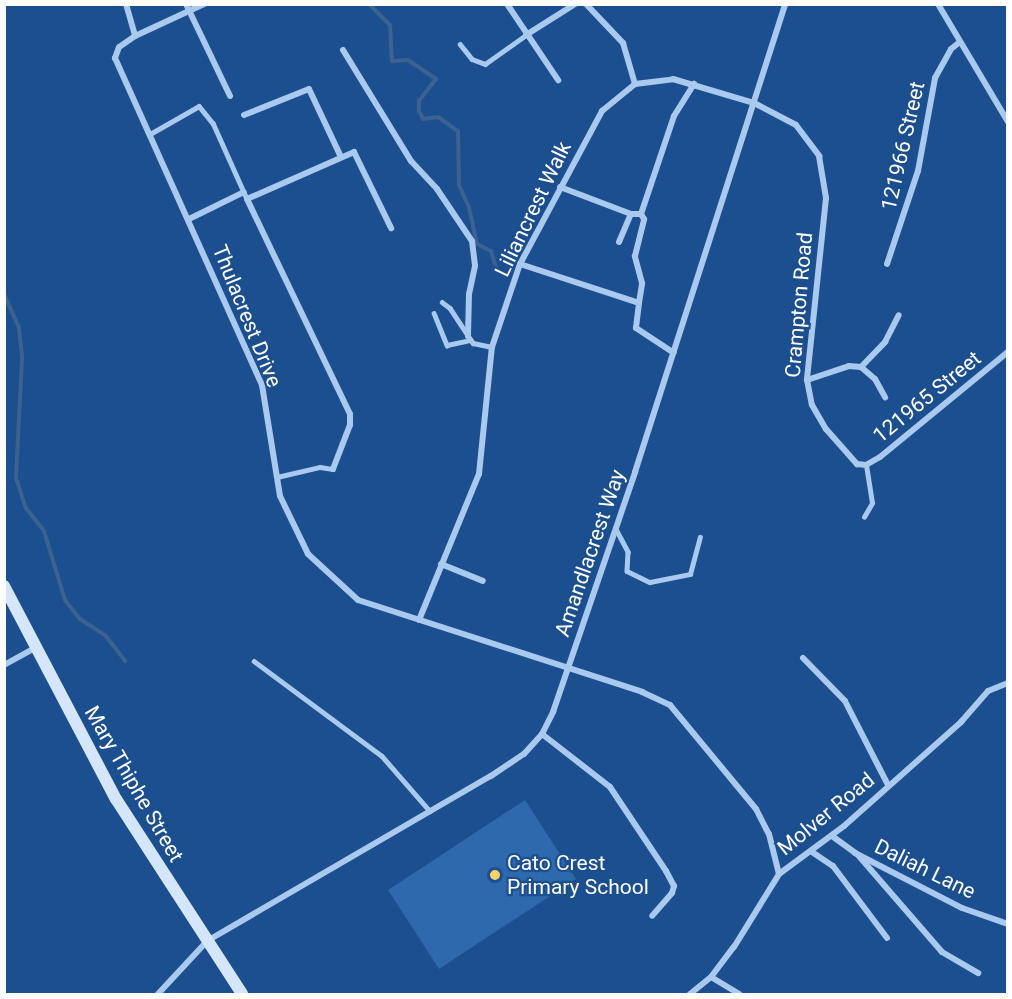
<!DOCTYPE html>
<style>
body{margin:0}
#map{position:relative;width:1012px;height:999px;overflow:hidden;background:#1b4f8f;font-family:Roboto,sans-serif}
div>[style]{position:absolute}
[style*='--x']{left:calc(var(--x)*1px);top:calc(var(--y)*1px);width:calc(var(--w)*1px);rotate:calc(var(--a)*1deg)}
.green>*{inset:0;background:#2e69ad}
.stream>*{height:4px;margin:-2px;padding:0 2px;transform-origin:2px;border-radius:2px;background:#3c6290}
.lane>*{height:4.5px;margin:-2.25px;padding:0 2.25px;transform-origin:2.25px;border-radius:2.25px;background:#a9c9ee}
.street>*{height:6px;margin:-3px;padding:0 3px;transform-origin:3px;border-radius:3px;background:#a9c9ee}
.secondary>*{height:12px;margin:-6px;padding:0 6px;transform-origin:6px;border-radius:6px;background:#d6e6fa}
.dots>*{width:16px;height:16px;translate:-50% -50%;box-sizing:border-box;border:3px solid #1b4f8f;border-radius:50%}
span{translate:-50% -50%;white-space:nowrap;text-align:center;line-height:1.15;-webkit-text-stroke:4.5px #1b4f8f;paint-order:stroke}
.street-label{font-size:21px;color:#fff}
.poi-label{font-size:21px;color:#fff}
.left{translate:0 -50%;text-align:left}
.frame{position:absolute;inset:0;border:6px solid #fff;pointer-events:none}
</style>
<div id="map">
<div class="green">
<div style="clip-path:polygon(525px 800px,576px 879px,439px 969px,388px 890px)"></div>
</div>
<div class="stream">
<div style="--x:369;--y:4;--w:30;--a:45"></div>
<div style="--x:390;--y:25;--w:36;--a:87"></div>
<div style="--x:392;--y:61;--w:16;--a:-4"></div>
<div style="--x:408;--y:60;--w:34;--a:34"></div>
<div style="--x:436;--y:79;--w:28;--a:128"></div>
<div style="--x:419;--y:101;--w:10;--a:90"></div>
<div style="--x:419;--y:111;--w:9;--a:63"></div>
<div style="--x:423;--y:119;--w:15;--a:-8"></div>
<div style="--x:438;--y:117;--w:24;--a:35"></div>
<div style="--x:458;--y:131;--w:54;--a:88.9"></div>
<div style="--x:459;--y:185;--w:24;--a:66"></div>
<div style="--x:469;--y:207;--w:38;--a:78"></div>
<div style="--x:477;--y:244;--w:16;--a:27"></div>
<div style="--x:491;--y:251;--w:21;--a:73"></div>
<div style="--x:4;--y:255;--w:22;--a:90"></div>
<div style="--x:4;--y:294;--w:37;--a:66"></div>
<div style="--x:19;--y:328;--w:31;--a:84"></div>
<div style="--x:22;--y:359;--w:119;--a:92.9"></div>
<div style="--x:16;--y:478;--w:32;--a:72"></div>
<div style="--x:26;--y:508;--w:29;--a:52"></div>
<div style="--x:44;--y:531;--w:72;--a:73.1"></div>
<div style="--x:65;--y:600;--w:24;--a:52"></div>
<div style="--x:80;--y:619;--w:30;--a:33"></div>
<div style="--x:105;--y:635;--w:33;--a:52"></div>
</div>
<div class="lane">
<div style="--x:460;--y:44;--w:19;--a:51"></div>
<div style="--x:472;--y:59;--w:14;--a:21"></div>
<div style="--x:485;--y:64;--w:50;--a:-35.3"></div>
<div style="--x:150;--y:134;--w:56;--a:-29.7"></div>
<div style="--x:199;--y:106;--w:22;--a:51"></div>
<div style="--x:213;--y:123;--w:83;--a:65.9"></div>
<div style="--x:442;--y:302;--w:10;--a:37"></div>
<div style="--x:450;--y:308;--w:42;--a:56.7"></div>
<div style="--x:473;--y:343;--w:19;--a:12"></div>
<div style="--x:434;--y:313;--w:35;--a:68"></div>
<div style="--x:447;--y:345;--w:24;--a:-12"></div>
<div style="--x:277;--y:477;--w:44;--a:-13.1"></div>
<div style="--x:320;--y:467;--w:13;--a:9"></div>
<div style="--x:864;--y:517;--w:16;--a:-60"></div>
<div style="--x:872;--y:503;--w:38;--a:-99"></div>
<div style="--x:616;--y:529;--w:26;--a:62"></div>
<div style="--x:628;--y:552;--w:19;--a:93"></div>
<div style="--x:627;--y:571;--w:25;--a:26"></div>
<div style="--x:650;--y:582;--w:41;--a:-11.3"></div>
<div style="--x:690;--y:574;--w:38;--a:-75"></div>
<div style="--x:254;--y:661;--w:159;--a:36.6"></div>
<div style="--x:382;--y:756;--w:73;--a:48.9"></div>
</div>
<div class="street">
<div style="--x:126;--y:4;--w:33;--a:74"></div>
<div style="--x:186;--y:4;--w:102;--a:64.4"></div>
<div style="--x:204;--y:4;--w:76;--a:155.1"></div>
<div style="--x:135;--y:36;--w:19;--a:145"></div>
<div style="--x:119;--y:47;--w:12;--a:110"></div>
<div style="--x:115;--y:58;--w:359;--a:65.8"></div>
<div style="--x:262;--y:385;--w:112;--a:80.8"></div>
<div style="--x:280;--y:496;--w:64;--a:64.2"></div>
<div style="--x:308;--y:554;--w:68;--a:42.6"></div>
<div style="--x:358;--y:600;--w:299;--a:17.9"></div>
<div style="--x:642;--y:692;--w:31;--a:25"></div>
<div style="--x:670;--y:705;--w:135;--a:50.4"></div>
<div style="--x:756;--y:809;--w:28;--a:63"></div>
<div style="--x:769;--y:834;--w:41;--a:76"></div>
<div style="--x:507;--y:4;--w:92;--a:56.1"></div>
<div style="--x:586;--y:4;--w:54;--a:46.5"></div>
<div style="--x:623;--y:43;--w:43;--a:73.7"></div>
<div style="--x:938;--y:4;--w:137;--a:59.3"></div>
<div style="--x:526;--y:35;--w:58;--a:-32.3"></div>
<div style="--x:343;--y:50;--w:130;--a:58.5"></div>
<div style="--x:411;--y:161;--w:38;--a:47"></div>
<div style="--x:437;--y:189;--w:63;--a:56.1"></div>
<div style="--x:472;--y:241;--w:25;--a:83"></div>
<div style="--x:475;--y:266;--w:29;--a:102"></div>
<div style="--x:469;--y:294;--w:42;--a:91.4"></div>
<div style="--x:244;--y:115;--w:70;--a:-21.8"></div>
<div style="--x:309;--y:89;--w:75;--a:64.8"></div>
<div style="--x:560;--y:187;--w:76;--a:20.8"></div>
<div style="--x:631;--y:214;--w:10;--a:0"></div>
<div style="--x:641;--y:214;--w:103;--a:-71.4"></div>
<div style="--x:674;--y:116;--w:38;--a:-58"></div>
<div style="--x:189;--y:219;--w:61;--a:-26.1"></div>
<div style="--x:619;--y:242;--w:30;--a:-67"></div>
<div style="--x:520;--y:264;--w:125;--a:18.1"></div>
<div style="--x:639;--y:303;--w:25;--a:97"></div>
<div style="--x:636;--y:328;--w:45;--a:33.3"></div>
<div style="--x:887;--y:264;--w:98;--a:-71.6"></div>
<div style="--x:918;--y:171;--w:95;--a:-79.6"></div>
<div style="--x:935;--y:78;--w:33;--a:-61"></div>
<div style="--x:951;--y:49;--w:11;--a:-38"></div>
<div style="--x:639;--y:303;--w:20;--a:-81"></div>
<div style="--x:642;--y:283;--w:28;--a:-105"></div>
<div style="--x:635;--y:256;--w:38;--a:-76"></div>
<div style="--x:644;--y:219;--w:6;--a:-121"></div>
<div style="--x:861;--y:367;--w:35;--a:-46"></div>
<div style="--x:885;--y:342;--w:30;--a:-63"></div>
<div style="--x:807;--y:380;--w:44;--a:-18.4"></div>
<div style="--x:849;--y:366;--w:12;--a:5"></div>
<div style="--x:861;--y:367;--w:18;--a:41"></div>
<div style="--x:875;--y:379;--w:21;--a:61"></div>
<div style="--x:333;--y:469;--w:47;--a:-68.9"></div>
<div style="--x:350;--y:425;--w:11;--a:-90"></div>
<div style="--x:350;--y:414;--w:238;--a:-115.6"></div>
<div style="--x:247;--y:199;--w:117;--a:-23.7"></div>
<div style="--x:354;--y:152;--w:85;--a:64"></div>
<div style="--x:441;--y:564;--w:45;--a:22"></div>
<div style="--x:419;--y:620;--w:158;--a:-67.7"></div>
<div style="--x:479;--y:474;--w:128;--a:-84.2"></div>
<div style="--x:492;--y:347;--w:88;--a:-71.4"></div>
<div style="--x:520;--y:264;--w:174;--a:-61.8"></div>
<div style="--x:602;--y:111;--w:43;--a:-39.3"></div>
<div style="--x:635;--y:84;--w:38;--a:-7"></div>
<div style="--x:673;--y:79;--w:84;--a:16.5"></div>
<div style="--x:754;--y:103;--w:47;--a:27.6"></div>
<div style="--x:796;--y:125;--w:39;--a:53"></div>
<div style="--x:819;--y:156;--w:43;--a:80.5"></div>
<div style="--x:826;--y:198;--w:183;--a:96"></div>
<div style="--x:807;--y:380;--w:25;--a:79"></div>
<div style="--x:812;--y:405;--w:28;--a:60"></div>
<div style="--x:826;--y:429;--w:47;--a:48.5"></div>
<div style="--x:857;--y:464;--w:9;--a:6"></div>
<div style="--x:866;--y:465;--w:16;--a:-30"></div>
<div style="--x:880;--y:457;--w:166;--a:-39.4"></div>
<div style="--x:803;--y:658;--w:60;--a:45.7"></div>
<div style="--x:845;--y:701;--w:94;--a:62.9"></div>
<div style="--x:4;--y:665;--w:35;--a:-29"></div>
<div style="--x:542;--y:734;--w:86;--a:37.9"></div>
<div style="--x:610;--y:787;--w:101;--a:56.3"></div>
<div style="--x:666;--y:871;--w:17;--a:62"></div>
<div style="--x:674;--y:886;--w:7;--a:106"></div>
<div style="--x:672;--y:893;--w:30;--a:131"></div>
<div style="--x:832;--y:836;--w:29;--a:36"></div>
<div style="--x:855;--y:853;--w:120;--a:27.2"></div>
<div style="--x:962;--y:908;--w:49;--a:19.2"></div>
<div style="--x:812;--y:852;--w:25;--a:34"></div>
<div style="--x:833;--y:866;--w:90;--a:53.1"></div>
<div style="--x:858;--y:855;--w:128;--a:49.1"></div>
<div style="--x:942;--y:952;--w:42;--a:30.3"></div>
<div style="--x:711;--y:977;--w:33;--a:31"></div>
<div style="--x:158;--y:994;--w:72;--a:-47.2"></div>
<div style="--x:207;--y:941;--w:328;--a:-30.2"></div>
<div style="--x:491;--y:776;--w:40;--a:-34"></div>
<div style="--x:524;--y:754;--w:27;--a:-48"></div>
<div style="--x:542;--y:734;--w:25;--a:-63"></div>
<div style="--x:553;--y:712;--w:254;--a:-71.1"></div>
<div style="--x:635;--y:472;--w:491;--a:-72.2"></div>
<div style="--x:690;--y:994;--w:27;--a:-39"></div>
<div style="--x:711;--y:977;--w:38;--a:-53"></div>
<div style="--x:734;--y:947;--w:86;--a:-58.3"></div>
<div style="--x:779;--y:874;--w:81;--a:-36.4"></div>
<div style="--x:844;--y:826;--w:157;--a:-41.6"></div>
<div style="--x:961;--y:722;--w:41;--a:-48.9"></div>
<div style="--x:988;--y:691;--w:22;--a:-22"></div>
</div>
<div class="secondary">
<div style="--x:4;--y:586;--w:241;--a:62.3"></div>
<div style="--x:116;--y:799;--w:232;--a:57.1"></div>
</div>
<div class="dots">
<div style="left:495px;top:875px;background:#ffd166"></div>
</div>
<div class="street-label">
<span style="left:903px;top:146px;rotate:-77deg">121966 Street</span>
<span style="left:533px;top:209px;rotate:-64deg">Liliancrest Walk</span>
<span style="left:799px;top:305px;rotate:-85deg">Crampton Road</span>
<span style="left:247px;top:316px;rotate:68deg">Thulacrest Drive</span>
<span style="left:927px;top:397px;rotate:-39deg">121965 Street</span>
<span style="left:590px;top:553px;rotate:-71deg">Amandlacrest Way</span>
<span style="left:134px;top:784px;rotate:60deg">Mary Thiphe Street</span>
<span style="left:826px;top:814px;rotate:-39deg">Molver Road</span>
<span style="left:925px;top:869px;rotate:26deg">Daliah Lane</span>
</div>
<div class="poi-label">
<span class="left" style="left:507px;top:875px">Cato Crest<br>Primary School</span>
</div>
<div class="frame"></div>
</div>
